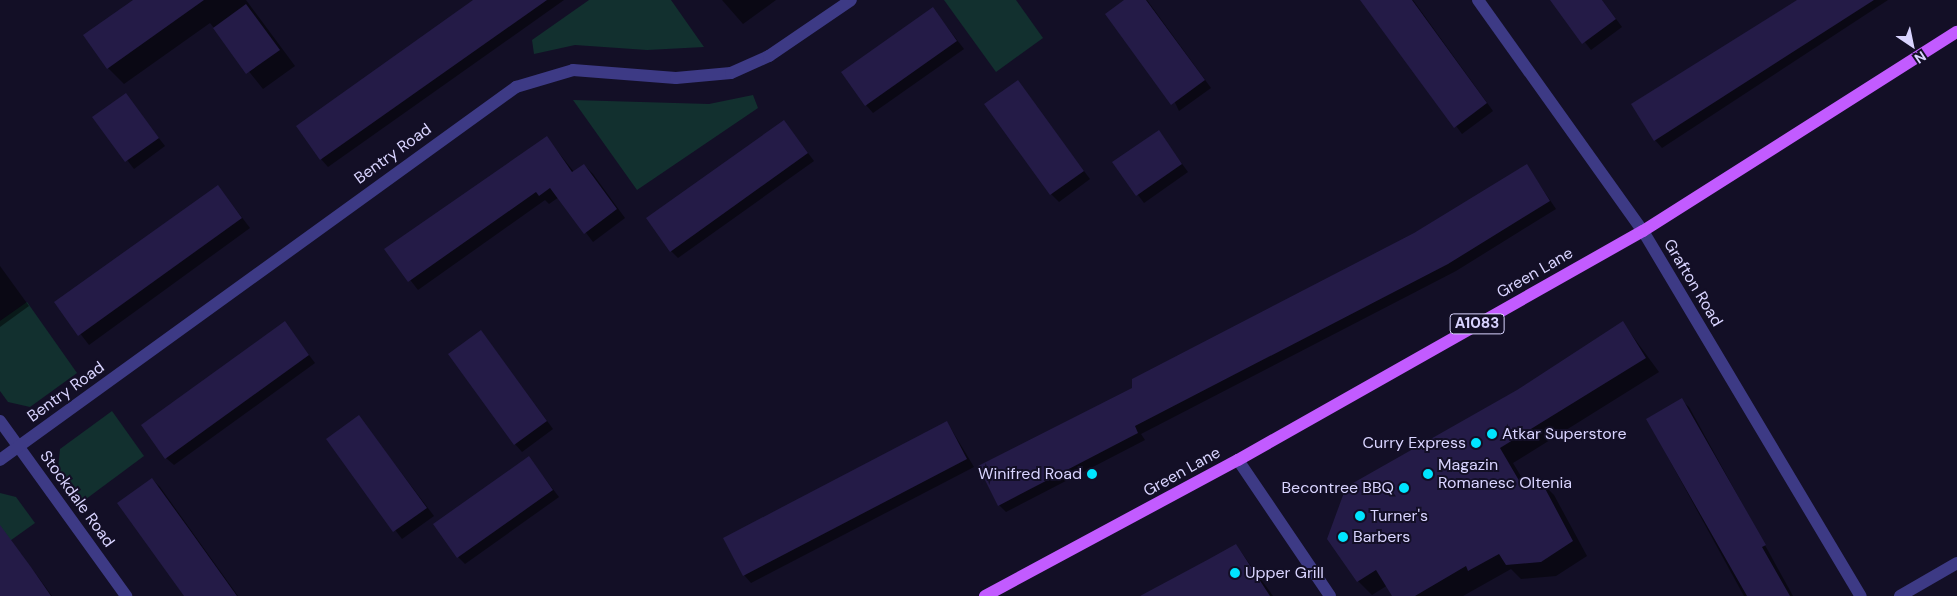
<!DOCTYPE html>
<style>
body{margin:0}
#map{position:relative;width:1957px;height:596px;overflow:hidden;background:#130f26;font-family:"DM Sans",sans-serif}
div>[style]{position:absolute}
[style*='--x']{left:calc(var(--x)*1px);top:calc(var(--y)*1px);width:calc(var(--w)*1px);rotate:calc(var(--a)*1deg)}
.green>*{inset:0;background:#12302f}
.shadow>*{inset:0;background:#0007}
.building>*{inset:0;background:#241b47}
.minor>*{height:12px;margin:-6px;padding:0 6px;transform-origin:6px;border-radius:6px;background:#3d3a85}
.major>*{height:12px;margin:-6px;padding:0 6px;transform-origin:6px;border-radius:6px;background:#c25bff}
.dots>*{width:14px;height:14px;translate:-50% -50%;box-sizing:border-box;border:2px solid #130f26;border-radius:50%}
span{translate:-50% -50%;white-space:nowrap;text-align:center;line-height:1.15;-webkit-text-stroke:4px #130f26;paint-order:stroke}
.shield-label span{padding:1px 4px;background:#130f26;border:1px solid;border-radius:4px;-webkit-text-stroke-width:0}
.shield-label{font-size:15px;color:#d9d4ff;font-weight:700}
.street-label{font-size:16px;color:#d9d4ff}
.poi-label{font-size:16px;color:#d9d4ff}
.left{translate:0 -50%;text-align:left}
.right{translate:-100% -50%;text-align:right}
.north{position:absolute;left:1887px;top:20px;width:50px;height:50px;-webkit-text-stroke:4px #130f26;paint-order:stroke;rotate:146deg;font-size:14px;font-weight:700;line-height:20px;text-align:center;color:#d9d4ff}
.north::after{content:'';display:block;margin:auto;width:18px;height:22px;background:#d9d4ff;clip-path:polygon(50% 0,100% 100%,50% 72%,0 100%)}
</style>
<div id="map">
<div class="green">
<div style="clip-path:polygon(589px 0,671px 0,704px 47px,647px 50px,575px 45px,534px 54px,532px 40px)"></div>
<div style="clip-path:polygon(944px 0,1016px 0,1043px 38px,996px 72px)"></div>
<div style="clip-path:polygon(753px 95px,758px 108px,637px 190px,573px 100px,709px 104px)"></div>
<div style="clip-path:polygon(27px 302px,77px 373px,30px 407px,8px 402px,0 391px,0 321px)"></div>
<div style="clip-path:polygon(112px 411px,144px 456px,82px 502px,58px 469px,60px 449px)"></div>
<div style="clip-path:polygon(0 493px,16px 497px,35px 523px,0 548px)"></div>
</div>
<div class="shadow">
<div style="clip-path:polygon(134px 0,246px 0,295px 66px,263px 89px,210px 23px,124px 84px,108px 68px)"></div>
<div style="clip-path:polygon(475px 0,564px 0,328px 167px,321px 159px)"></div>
<div style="clip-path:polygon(722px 0,776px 0,743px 24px)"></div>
<div style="clip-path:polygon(1126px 0,1147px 0,1211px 88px,1179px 111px)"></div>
<div style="clip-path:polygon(1363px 0,1413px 0,1493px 111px,1462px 134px)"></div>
<div style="clip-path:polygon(1552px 0,1602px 0,1622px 27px,1591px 50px)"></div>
<div style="clip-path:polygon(1799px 0,1888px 0,1662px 148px,1655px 140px)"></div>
<div style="clip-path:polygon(933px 9px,964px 49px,873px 113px,866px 105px)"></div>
<div style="clip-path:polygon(1017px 82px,1090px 179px,1059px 202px,1051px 194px)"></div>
<div style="clip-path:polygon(125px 95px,165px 146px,134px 169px,94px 117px)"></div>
<div style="clip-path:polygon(784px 121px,814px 161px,678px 258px,671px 251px)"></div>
<div style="clip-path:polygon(1158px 131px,1188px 172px,1144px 203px,1114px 163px)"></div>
<div style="clip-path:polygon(547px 138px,574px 172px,584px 165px,593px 174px,625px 218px,593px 242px,559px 197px,549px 204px,545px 200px,418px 290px,386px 249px)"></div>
<div style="clip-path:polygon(1527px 166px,1556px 209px,1456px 271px,1141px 434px,1145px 440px,1006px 512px,999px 505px,1133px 388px,1414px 234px)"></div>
<div style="clip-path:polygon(218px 186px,250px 228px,89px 345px,56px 302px)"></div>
<div style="clip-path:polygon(0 266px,29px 306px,0 327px)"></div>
<div style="clip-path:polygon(285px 323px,315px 363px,174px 465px,166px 458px)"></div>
<div style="clip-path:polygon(1623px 323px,1659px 372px,1513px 463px,1528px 488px,1540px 481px,1554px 495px,1587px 556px,1556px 576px,1521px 579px,1511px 569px,1463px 596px,1395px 596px,1388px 585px,1372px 595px,1358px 581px,1518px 391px)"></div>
<div style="clip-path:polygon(481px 331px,553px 429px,522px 452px,515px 444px)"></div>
<div style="clip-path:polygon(1681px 400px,1689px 407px,1793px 596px,1744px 596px,1647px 419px)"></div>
<div style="clip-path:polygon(359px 417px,434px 516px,402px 539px,327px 440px)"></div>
<div style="clip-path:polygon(947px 422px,974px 467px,751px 583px,744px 575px)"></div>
<div style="clip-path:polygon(529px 458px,559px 497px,465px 564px,458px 557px)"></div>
<div style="clip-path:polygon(152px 479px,160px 487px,238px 596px,185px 596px)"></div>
<div style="clip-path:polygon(1236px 545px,1273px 596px,1143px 596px)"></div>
<div style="clip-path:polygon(15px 547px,22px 555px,52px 596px,0 596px,0 558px)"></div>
</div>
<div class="building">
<div style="clip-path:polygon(133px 0,204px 0,107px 69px,83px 35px)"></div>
<div style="clip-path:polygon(473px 0,547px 0,320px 160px,296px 126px)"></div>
<div style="clip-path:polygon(1124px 0,1146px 0,1205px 80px,1171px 105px,1105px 14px)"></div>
<div style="clip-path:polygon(1360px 0,1412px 0,1487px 103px,1454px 128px)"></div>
<div style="clip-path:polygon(1550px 0,1602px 0,1616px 19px,1582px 44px)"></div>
<div style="clip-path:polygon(1797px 0,1874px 0,1654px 141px,1631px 104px)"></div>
<div style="clip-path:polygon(246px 4px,280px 50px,246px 74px,213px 28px)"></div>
<div style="clip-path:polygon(933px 7px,957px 41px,865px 106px,841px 72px)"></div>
<div style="clip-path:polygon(1018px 80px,1084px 171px,1050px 195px,984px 104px)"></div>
<div style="clip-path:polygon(126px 93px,159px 138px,125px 162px,92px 117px)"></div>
<div style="clip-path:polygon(784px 120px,808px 153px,670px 252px,646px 218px)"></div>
<div style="clip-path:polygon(1159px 130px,1182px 164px,1136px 196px,1112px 162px)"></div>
<div style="clip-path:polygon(547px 136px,572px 172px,584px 164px,617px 209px,584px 234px,550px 188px,539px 196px,536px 192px,408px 282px,384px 249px)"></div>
<div style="clip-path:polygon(1527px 164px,1550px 201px,1448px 264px,1135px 426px,1138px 433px,998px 506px,978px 466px,1132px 388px,1132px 379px,1414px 233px)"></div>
<div style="clip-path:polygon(218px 185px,242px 218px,78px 336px,54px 302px)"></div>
<div style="clip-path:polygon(285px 321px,309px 355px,165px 459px,141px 425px)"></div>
<div style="clip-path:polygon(1623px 321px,1646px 358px,1500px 448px,1524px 489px,1540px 479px,1573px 541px,1541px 562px,1506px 565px,1499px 554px,1468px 571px,1466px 566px,1415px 596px,1392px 596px,1376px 570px,1357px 582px,1327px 539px,1346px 487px,1517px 390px)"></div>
<div style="clip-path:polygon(481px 330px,547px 421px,514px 445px,448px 354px)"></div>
<div style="clip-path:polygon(1682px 398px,1766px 545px,1762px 547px,1790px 596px,1747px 596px,1646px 419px)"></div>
<div style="clip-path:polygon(359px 415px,427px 508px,393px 532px,326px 439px)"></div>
<div style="clip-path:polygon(947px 421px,967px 459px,743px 576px,723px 538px)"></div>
<div style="clip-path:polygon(529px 456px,553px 490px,457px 558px,433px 524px)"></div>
<div style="clip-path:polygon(152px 478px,189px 529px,237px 596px,184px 596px,117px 503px)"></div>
<div style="clip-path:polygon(0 525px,31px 567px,51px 596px,0 596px)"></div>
<div style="clip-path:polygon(1236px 544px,1270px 596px,1140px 596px,1209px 559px)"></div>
</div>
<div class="minor">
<div style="--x:1478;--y:0;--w:284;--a:54.5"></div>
<div style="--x:1643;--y:231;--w:425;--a:59.2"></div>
<div style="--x:0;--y:421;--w:216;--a:54.2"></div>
<div style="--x:0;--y:460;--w:637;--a:-35.86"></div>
<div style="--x:516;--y:87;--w:59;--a:-16.6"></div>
<div style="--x:573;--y:70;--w:103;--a:4.4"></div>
<div style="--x:676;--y:78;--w:55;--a:-5.2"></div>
<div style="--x:731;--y:73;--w:42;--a:-24.1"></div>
<div style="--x:769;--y:56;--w:99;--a:-34.3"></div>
<div style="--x:1238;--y:460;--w:164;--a:55.9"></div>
<div style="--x:1900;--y:596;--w:66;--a:-30.1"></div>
</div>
<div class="major">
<div style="--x:985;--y:596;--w:287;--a:-28.3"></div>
<div style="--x:1238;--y:460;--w:465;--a:-29.5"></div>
<div style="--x:1643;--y:231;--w:372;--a:-32.4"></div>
</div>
<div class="dots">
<div style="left:1492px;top:434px;background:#00e5ff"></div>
<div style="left:1476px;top:443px;background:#00e5ff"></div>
<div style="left:1092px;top:474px;background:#00e5ff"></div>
<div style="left:1428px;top:474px;background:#00e5ff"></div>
<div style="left:1404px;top:488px;background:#00e5ff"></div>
<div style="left:1360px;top:516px;background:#00e5ff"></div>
<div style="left:1343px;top:537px;background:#00e5ff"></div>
<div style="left:1235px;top:573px;background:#00e5ff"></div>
</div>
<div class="shield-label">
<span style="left:1477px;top:324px">A1083</span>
</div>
<div class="street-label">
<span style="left:393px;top:154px;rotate:-36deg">Bentry Road</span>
<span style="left:1535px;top:273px;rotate:-30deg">Green Lane</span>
<span style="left:1693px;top:283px;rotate:59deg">Grafton Road</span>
<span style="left:66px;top:392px;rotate:-36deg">Bentry Road</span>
<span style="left:1182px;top:472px;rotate:-29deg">Green Lane</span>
<span style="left:77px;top:499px;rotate:54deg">Stockdale Road</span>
</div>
<div class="poi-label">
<span class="left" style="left:1502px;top:434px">Atkar Superstore</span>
<span class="right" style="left:1466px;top:443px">Curry Express</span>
<span class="left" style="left:1438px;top:474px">Magazin<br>Romanesc Oltenia</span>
<span class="right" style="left:1082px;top:474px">Winifred Road</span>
<span class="right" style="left:1394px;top:488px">Becontree BBQ</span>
<span class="left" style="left:1370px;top:516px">Turner's</span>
<span class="left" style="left:1353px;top:537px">Barbers</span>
<span class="left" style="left:1245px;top:573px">Upper Grill</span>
</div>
<div class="north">N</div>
</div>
